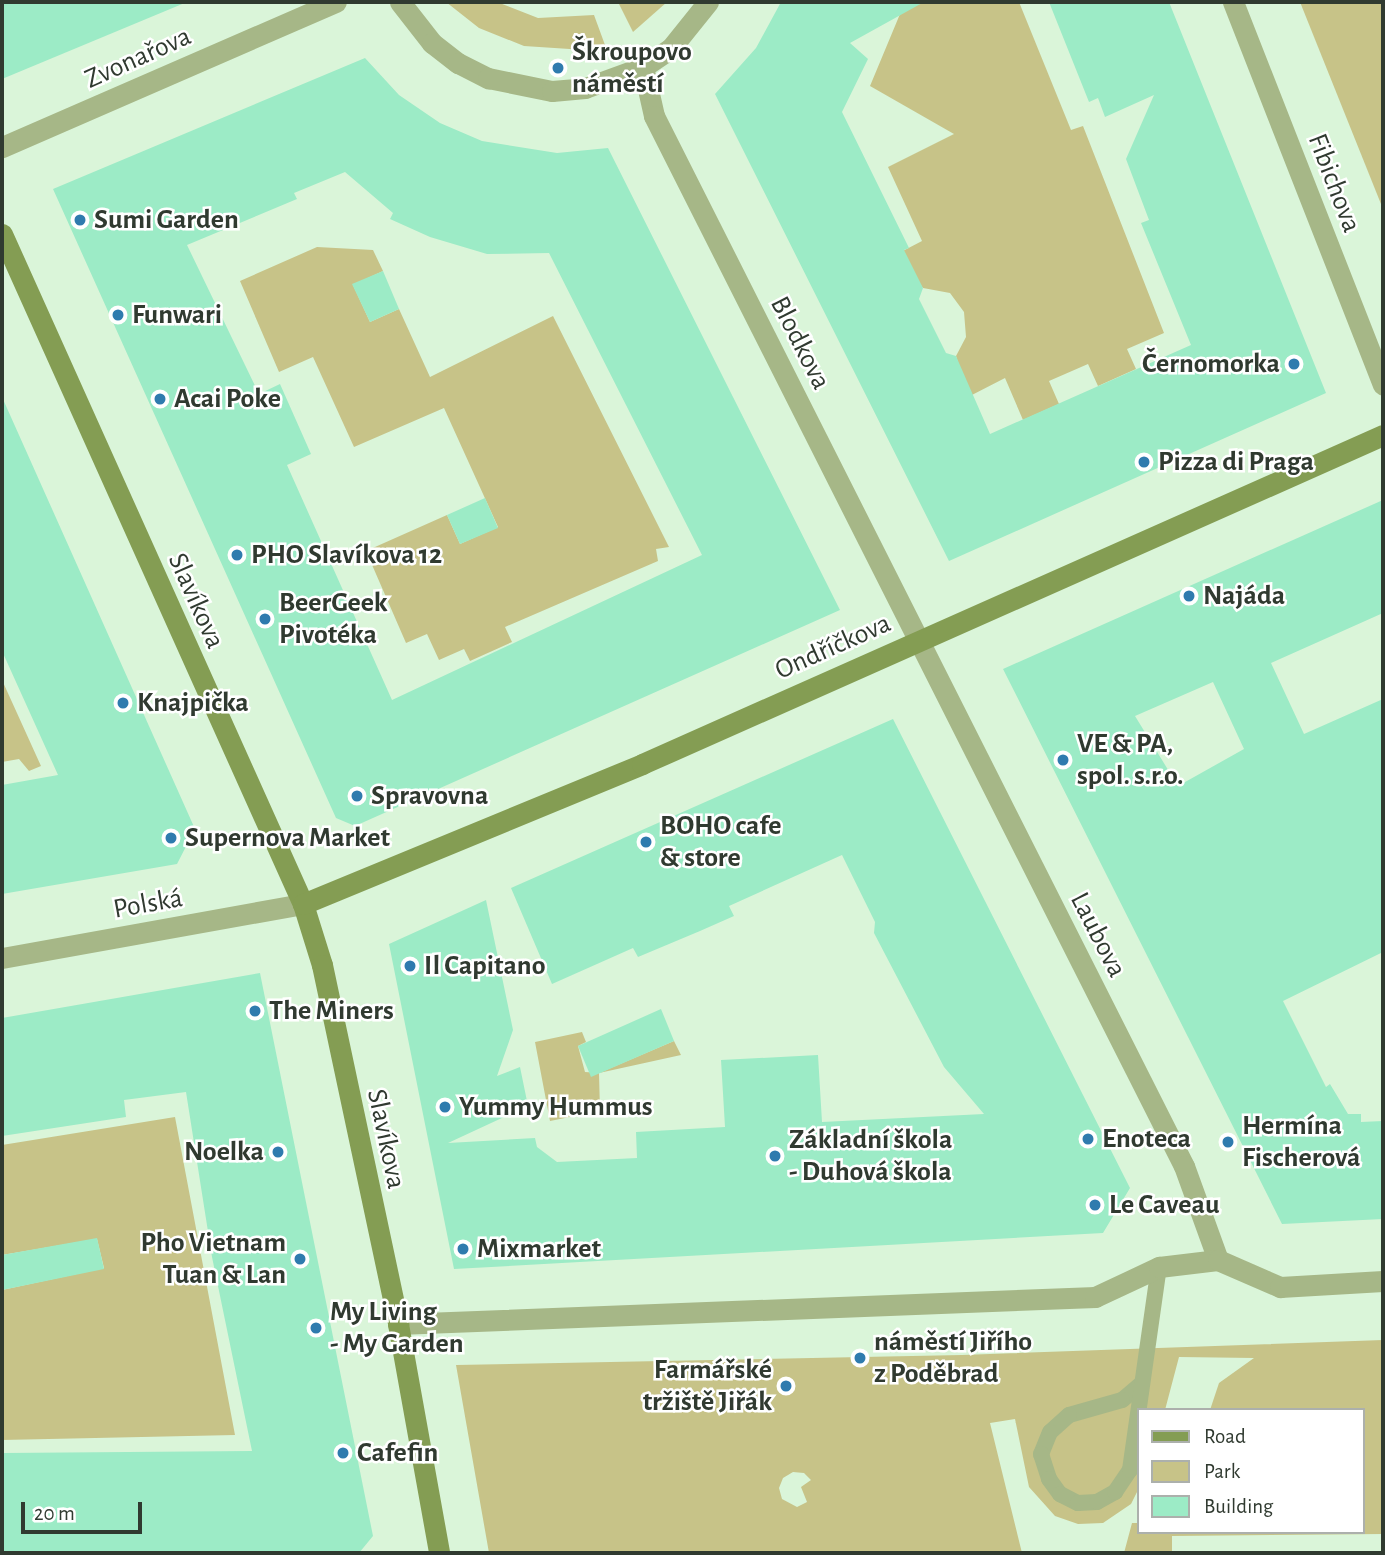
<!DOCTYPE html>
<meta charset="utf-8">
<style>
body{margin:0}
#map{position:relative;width:1385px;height:1555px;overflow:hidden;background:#daf5d9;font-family:"Alegreya Sans",sans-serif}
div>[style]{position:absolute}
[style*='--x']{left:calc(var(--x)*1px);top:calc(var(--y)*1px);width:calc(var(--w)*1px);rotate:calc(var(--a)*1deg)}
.green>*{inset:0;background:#c7c388}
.building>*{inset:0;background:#9cebc6}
.lane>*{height:16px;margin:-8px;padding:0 8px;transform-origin:8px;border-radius:8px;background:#a6b787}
.street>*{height:21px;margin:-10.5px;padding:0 10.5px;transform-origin:10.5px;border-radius:10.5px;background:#a6b787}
.secondary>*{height:21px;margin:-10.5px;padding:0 10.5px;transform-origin:10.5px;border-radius:10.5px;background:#849d53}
.dots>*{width:19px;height:19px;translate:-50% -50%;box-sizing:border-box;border:4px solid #fff;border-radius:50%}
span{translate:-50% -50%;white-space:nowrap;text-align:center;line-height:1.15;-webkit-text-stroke:5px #fff;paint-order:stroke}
.poi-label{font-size:28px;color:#303a30;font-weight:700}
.left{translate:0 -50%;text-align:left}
.right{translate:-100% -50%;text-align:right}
.street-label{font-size:28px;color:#303a30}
.frame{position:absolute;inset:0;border:4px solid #303a30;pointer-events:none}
.legend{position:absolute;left:1137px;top:1408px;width:228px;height:126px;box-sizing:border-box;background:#fff;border:2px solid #acb0ac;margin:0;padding:9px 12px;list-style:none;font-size:21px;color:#303a30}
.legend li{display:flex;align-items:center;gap:14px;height:35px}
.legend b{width:35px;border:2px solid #acb0ac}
.scale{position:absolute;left:21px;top:1502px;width:121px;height:32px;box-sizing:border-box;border:4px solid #303a30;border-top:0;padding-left:9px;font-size:21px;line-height:24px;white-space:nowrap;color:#303a30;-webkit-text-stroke:5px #fff;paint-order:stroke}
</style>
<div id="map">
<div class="green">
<div style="clip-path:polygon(446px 2px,497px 2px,538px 18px,594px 15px,605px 45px,585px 50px,524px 46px,479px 28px)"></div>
<div style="clip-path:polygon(618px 2px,667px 2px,633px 32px)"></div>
<div style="clip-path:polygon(905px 2px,1019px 2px,1071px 130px,1083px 126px,1164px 333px,1127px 349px,1136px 369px,1098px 386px,1088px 364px,1049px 381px,1059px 404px,1023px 420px,1005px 378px,968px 397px,956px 356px,966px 337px,964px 312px,950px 293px,923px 288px,897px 254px,922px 241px,888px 167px,954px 134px,870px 86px)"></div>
<div style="clip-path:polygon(1300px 2px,1383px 2px,1383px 209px)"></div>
<div style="clip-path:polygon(317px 247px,373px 250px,383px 271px,353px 285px,370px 322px,399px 309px,430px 377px,553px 316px,669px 547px,656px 549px,658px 561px,505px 627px,512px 642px,470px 661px,464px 649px,439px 660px,427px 634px,406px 643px,366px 551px,447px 515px,460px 544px,498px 527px,444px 408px,354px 447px,313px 357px,279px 372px,240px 281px)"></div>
<div style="clip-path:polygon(2px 680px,41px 766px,29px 771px,19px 759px,2px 762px)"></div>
<div style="clip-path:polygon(582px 1032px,586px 1042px,578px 1046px,585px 1072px,599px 1073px,674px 1041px,681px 1055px,599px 1073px,600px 1111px,550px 1121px,535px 1042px)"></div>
<div style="clip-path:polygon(175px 1117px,235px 1435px,2px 1440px,2px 1290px,104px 1268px,97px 1239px,2px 1255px,2px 1145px)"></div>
<div style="clip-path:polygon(evenodd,1383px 1340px,1383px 1534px,1172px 1536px,1172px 1553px,1124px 1553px,1132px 1523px,1138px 1523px,1138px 1532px,1362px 1532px,1362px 1410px,1210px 1410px,1219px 1383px,1254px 1358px,1179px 1357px,1165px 1410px,1138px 1410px,1138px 1490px,1131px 1504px,1103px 1523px,1078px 1524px,1055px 1516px,1029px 1487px,1015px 1419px,990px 1423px,1022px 1553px,489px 1553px,456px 1365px,962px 1355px,1383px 1340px,793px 1472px,804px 1473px,811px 1480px,801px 1487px,807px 1502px,797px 1507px,782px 1499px,779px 1488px,783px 1478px,793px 1472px)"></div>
</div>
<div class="building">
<div style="clip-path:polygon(2px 2px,187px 2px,2px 79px)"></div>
<div style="clip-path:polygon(781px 2px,924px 2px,850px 43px,868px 59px,842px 112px,909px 248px,904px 250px,923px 288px,919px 299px,946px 353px,956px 356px,990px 434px,1191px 345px,1141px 223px,1149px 220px,1126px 159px,1154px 95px,1105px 117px,1098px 98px,1089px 102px,1049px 2px,1169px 2px,1326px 393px,949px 561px,715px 94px,756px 48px)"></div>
<div style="clip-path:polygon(evenodd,365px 58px,399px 95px,440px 123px,482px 141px,557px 153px,608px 148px,840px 610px,355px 826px,336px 818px,53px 189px,365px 58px,345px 172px,393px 213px,390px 219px,430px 237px,487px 254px,549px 253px,702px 555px,392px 700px,287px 465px,311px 454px,280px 384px,259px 394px,187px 245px,297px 199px,294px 193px,345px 172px)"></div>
<div style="clip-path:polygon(383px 271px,399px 309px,370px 322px,352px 284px)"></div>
<div style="clip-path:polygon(2px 397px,195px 829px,177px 864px,2px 894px,2px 785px,58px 775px,2px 651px)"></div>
<div style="clip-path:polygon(485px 498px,498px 528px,460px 544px,447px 515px)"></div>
<div style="clip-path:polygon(evenodd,1383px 500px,1383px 613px,1271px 663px,1304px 734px,1383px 699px,1383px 952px,1283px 1001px,1326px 1087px,1330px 1084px,1348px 1114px,1361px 1114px,1361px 1122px,1383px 1121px,1383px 1219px,1282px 1224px,1003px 669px,1383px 500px,1213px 682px,1244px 749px,1178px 786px,1135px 716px,1213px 682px)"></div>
<div style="clip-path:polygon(893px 719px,1130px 1188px,1103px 1233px,454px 1269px,389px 944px,486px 900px,513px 1030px,497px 1076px,520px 1067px,528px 1106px,448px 1143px,535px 1138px,537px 1147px,557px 1162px,637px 1158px,636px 1132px,725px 1127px,721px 1060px,818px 1055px,822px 1122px,984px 1114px,944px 1067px,874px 933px,875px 922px,842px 855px,729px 906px,734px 916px,700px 931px,638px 957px,633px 948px,552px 984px,511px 888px)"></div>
<div style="clip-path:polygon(260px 973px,373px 1536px,359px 1553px,2px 1553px,3px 1453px,252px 1451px,212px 1257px,186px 1092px,124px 1100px,126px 1117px,2px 1136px,2px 1018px)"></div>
<div style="clip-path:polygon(661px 1009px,674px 1041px,591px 1077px,578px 1046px)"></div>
<div style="clip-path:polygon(97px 1238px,104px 1269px,2px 1290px,2px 1255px)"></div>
</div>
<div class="lane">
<div style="--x:1140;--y:1385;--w:23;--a:140"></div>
<div style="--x:1122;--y:1400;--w:55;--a:164.2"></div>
<div style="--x:1069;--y:1415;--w:25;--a:138"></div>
<div style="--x:1050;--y:1432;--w:24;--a:112"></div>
<div style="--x:1041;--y:1454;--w:26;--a:72"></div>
<div style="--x:1049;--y:1479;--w:19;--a:54"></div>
<div style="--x:1060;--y:1494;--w:20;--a:27"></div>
<div style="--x:1078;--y:1503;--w:19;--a:-3"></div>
<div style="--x:1097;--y:1502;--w:21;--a:-29"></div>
<div style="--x:1115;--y:1492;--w:27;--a:-56"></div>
<div style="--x:1130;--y:1470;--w:205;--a:-81.9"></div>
</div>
<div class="street">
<div style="--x:400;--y:2;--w:52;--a:52"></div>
<div style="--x:432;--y:43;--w:33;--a:38"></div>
<div style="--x:458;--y:63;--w:34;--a:27"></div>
<div style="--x:488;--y:78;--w:65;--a:11.5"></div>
<div style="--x:552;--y:91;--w:33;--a:-5"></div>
<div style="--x:585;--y:88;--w:62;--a:-19.9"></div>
<div style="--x:643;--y:67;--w:34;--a:-34"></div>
<div style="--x:671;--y:48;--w:59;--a:-51.2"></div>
<div style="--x:1233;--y:2;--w:411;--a:68.6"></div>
<div style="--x:643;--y:67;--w:50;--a:77.3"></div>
<div style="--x:654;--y:116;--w:1176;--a:63.22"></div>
<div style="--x:1184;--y:1166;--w:100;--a:70.1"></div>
<div style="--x:2;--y:147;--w:364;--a:-23.5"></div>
<div style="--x:2;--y:958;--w:306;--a:-10.2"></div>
<div style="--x:398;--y:1324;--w:698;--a:-2.22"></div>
<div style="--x:1095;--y:1297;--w:71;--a:-25.1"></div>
<div style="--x:1159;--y:1267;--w:59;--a:-6.8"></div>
<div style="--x:1218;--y:1260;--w:68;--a:23.5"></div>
<div style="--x:1280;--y:1287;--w:103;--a:-3.3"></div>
</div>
<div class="secondary">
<div style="--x:2;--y:234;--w:735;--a:65.81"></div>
<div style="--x:303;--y:904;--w:64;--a:72.7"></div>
<div style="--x:322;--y:965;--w:367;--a:78"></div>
<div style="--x:398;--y:1324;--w:233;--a:79.8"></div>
<div style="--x:303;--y:904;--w:367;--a:-22.4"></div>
<div style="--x:642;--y:764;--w:811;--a:-23.94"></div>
</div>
<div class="dots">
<div style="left:558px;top:68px;background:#2f7bae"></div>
<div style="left:80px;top:220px;background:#2f7bae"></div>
<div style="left:118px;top:315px;background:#2f7bae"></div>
<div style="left:1294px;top:364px;background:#2f7bae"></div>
<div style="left:160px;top:399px;background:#2f7bae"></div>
<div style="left:1144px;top:462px;background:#2f7bae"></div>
<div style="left:237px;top:555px;background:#2f7bae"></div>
<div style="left:1189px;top:596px;background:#2f7bae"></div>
<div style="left:265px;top:619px;background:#2f7bae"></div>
<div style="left:123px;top:703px;background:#2f7bae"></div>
<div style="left:1063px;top:760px;background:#2f7bae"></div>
<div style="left:357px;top:796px;background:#2f7bae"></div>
<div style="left:171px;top:838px;background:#2f7bae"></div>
<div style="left:646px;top:842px;background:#2f7bae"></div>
<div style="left:410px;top:966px;background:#2f7bae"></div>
<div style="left:255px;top:1011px;background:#2f7bae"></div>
<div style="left:445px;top:1107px;background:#2f7bae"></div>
<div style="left:1088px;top:1139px;background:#2f7bae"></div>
<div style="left:1228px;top:1142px;background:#2f7bae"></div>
<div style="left:278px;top:1152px;background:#2f7bae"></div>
<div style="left:775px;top:1156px;background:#2f7bae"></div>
<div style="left:1095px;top:1205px;background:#2f7bae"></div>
<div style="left:463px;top:1249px;background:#2f7bae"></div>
<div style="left:300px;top:1259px;background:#2f7bae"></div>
<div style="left:316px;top:1328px;background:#2f7bae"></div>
<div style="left:860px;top:1358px;background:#2f7bae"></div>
<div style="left:786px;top:1386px;background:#2f7bae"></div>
<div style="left:343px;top:1453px;background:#2f7bae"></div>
</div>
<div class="poi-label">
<span class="left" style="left:572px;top:68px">Škroupovo<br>náměstí</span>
<span class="left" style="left:94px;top:220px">Sumi Garden</span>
<span class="left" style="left:132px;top:315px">Funwari</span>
<span class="right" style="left:1280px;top:364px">Černomorka</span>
<span class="left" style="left:174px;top:399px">Acai Poke</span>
<span class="left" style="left:1158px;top:462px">Pizza di Praga</span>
<span class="left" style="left:251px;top:555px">PHO Slavíkova 12</span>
<span class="left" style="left:1203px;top:596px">Najáda</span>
<span class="left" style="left:279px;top:619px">BeerGeek<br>Pivotéka</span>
<span class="left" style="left:137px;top:703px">Knajpička</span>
<span class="left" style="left:1077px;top:760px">VE &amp; PA,<br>spol. s.r.o.</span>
<span class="left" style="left:371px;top:796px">Spravovna</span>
<span class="left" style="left:660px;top:842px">BOHO cafe<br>&amp; store</span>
<span class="left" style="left:185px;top:838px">Supernova Market</span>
<span class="left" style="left:424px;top:966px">Il Capitano</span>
<span class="left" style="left:269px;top:1011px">The Miners</span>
<span class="left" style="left:459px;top:1107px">Yummy Hummus</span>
<span class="left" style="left:1242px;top:1142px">Hermína<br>Fischerová</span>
<span class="left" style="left:1102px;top:1139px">Enoteca</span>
<span class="left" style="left:789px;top:1156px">Základní škola<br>- Duhová škola</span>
<span class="right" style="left:264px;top:1152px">Noelka</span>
<span class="left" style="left:1109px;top:1205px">Le Caveau</span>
<span class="right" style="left:286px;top:1259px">Pho Vietnam<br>Tuan &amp; Lan</span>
<span class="left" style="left:477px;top:1249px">Mixmarket</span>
<span class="left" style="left:330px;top:1328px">My Living<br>- My Garden</span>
<span class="left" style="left:874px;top:1358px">náměstí Jiřího<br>z Poděbrad</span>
<span class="right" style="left:772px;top:1386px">Farmářské<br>tržiště Jiřák</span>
<span class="left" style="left:357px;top:1453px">Cafefin</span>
</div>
<div class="street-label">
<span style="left:138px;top:58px;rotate:-24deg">Zvonařova</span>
<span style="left:1334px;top:183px;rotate:69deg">Fibichova</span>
<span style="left:800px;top:343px;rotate:63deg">Blodkova</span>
<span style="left:196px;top:601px;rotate:66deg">Slavíkova</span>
<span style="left:833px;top:647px;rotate:-24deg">Ondříčkova</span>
<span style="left:148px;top:904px;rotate:-10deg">Polská</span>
<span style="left:1098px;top:935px;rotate:63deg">Laubova</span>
<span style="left:386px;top:1139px;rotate:78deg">Slavíkova</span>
</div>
<div class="frame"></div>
<ul class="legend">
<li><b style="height:9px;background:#849d53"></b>Road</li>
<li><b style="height:19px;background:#c7c388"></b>Park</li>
<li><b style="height:19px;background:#9cebc6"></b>Building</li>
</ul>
<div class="scale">20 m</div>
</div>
